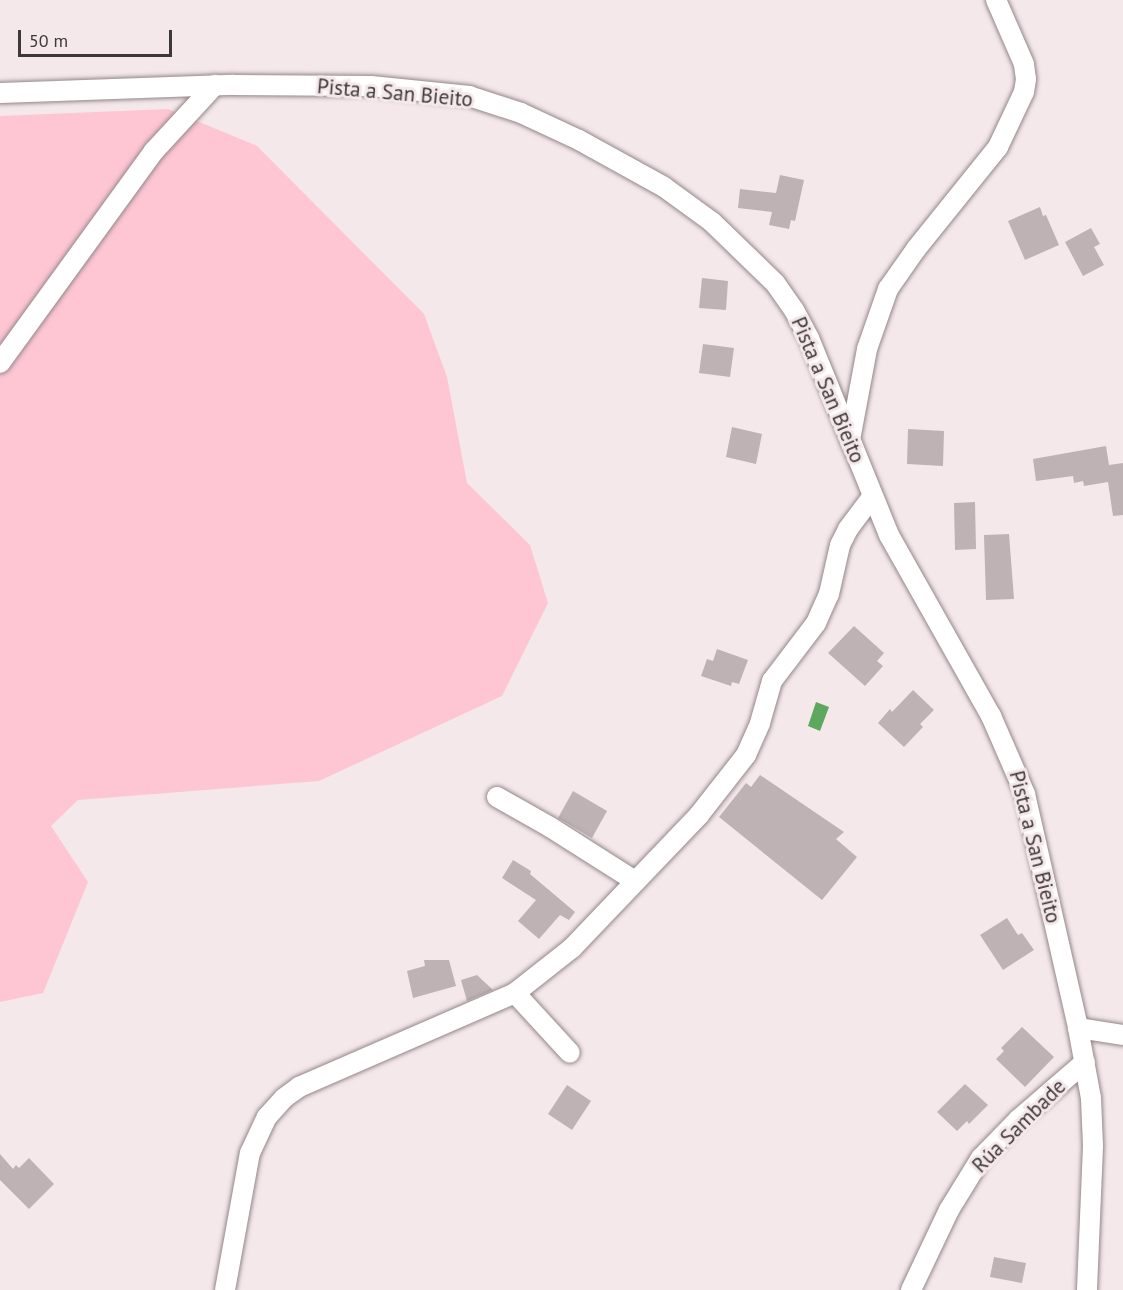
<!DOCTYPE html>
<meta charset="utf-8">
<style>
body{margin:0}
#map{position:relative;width:1123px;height:1290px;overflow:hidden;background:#f5e8eb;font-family:"PT Sans",sans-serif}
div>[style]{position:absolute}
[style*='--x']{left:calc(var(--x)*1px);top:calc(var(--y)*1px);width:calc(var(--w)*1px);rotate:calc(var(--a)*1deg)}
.green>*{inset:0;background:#fec5d3}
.water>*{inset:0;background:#5da75f}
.building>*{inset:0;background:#bfb2b5}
.roads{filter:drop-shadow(0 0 2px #93878a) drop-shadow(0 0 2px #93878a)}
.minor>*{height:20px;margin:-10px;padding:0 10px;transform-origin:10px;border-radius:10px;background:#fff}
span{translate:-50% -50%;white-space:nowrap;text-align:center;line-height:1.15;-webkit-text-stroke:6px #f5e8eb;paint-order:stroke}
.street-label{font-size:21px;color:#3d3839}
.scale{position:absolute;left:18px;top:30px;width:154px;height:27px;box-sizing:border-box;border:3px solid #3d3839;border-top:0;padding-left:8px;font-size:18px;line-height:21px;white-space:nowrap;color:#3d3839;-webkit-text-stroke:4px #f5e8eb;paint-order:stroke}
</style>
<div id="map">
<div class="green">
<div style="clip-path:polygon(168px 109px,257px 146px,424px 314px,447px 377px,467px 483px,530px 545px,548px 603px,502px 696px,319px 781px,78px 800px,51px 826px,88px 882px,43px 993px,0 1002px,0 116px)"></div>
</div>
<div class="water">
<div style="clip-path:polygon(816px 702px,829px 707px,820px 731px,808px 726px)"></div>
</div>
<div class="building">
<div style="clip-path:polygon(780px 175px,804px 180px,795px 221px,791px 220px,789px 229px,769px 225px,772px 212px,738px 208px,740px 189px,776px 193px)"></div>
<div style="clip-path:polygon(1040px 207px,1043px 216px,1046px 215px,1059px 245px,1025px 260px,1008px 221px)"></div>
<div style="clip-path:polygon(1091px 228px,1100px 244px,1094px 247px,1104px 265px,1083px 276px,1065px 242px)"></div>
<div style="clip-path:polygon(702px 278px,728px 281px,726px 310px,699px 308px)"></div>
<div style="clip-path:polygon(703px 344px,734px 348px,730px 377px,699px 373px)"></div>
<div style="clip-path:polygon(732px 427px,762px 434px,756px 464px,726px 457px)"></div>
<div style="clip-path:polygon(908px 429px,944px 431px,943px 466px,907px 464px)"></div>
<div style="clip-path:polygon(1106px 446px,1109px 465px,1123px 463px,1123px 515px,1113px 516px,1108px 482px,1084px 486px,1083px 481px,1074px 483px,1073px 476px,1036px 481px,1033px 459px)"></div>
<div style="clip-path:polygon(975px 502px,976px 549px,955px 550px,954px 503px)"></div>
<div style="clip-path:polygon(1009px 534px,1014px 599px,986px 600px,984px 535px)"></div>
<div style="clip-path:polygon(854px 626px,884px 653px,877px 661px,883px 666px,865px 686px,828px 653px)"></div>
<div style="clip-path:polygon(717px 649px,748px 660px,739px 684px,732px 682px,731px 686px,701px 676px,707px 659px,713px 661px)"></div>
<div style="clip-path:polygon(913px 690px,934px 710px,920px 724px,923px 727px,904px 747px,878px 723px,890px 709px,892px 712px)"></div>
<div style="clip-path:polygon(760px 775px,844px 832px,836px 839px,857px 857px,822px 900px,719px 817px,746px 783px,751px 787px)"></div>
<div style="clip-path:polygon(573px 791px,607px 811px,592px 838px,558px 818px)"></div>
<div style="clip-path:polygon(513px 860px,531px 871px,530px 874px,575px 912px,569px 920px,560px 915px,539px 939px,518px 921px,536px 900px,502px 878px)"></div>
<div style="clip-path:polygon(1007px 918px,1018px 935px,1022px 933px,1034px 950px,1003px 970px,980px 935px)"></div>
<div style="clip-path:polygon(424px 960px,449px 960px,456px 986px,413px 998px,407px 971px,425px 966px)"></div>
<div style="clip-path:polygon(477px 975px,493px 990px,467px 1001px,461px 980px)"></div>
<div style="clip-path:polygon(1022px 1027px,1054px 1057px,1025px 1087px,996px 1059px,1004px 1051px,1001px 1048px)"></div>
<div style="clip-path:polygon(965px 1084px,988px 1105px,969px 1124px,967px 1121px,957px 1131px,937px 1112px)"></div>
<div style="clip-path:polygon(567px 1085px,591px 1101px,572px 1130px,548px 1114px)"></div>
<div style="clip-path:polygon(0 1154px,13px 1169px,16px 1165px,19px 1168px,29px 1158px,54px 1184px,29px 1209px,0 1180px)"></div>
<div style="clip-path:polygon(994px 1257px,1026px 1263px,1022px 1283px,990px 1277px)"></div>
</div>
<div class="roads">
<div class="minor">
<div style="--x:0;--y:93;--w:234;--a:-2"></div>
<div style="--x:234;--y:85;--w:137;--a:0.4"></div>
<div style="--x:371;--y:86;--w:99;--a:5.8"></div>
<div style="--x:469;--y:96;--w:55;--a:18.1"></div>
<div style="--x:521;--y:113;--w:64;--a:25"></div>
<div style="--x:579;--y:140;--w:97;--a:28.9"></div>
<div style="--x:664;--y:187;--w:59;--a:36.1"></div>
<div style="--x:712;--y:222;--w:88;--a:44.1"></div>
<div style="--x:775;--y:283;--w:33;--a:55"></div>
<div style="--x:794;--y:310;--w:32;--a:62"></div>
<div style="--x:809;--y:338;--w:213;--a:67.9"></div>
<div style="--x:889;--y:535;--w:208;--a:60.6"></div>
<div style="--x:991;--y:716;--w:85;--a:66.4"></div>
<div style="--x:1025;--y:794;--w:240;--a:77.2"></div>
<div style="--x:1078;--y:1028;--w:71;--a:79.5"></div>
<div style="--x:1091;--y:1098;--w:48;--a:87.6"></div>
<div style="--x:1093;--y:1146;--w:144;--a:92.4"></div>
<div style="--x:0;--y:363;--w:262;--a:-54"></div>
<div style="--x:154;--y:151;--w:90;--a:-47.3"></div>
<div style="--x:850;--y:440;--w:93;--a:-79.4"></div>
<div style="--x:867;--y:349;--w:64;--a:-70.7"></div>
<div style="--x:888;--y:289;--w:49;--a:-55"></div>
<div style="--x:916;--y:249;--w:131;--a:-51.2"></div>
<div style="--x:998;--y:147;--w:61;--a:-64.7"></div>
<div style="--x:1024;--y:92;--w:13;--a:-81"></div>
<div style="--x:1026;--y:79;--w:15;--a:-98"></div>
<div style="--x:1024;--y:64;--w:70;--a:-113.6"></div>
<div style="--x:497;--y:797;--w:61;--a:29.5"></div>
<div style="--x:550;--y:827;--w:101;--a:32.4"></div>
<div style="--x:515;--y:993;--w:81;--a:47.5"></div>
<div style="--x:1078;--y:1028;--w:46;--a:8.8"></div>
<div style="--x:225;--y:1290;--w:139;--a:-79.7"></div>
<div style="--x:250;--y:1153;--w:40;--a:-65"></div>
<div style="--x:267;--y:1117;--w:25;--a:-48"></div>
<div style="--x:284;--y:1098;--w:19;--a:-36"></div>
<div style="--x:299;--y:1087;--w:236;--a:-23.5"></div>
<div style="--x:515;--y:993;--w:73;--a:-38.3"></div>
<div style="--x:572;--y:948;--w:184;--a:-46.3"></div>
<div style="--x:699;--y:815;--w:76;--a:-51.9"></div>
<div style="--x:746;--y:755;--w:35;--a:-66"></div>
<div style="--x:760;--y:723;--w:44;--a:-74.1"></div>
<div style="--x:772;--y:681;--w:73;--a:-52.8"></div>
<div style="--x:816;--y:623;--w:32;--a:-66"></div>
<div style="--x:829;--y:594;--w:50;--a:-77.3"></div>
<div style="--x:840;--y:545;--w:18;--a:-63"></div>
<div style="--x:848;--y:529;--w:40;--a:-53"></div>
<div style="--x:911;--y:1290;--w:89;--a:-64.6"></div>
<div style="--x:949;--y:1210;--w:61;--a:-58.4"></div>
<div style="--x:981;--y:1158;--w:54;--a:-45.7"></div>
<div style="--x:1019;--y:1119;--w:87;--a:-40.8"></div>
</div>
</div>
<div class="street-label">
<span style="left:395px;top:93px;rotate:5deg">Pista a San Bieito</span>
<span style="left:828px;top:390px;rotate:67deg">Pista a San Bieito</span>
<span style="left:1035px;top:847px;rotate:76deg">Pista a San Bieito</span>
<span style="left:1019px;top:1126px;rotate:-45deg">Rúa Sambade</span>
</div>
<div class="scale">50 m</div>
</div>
